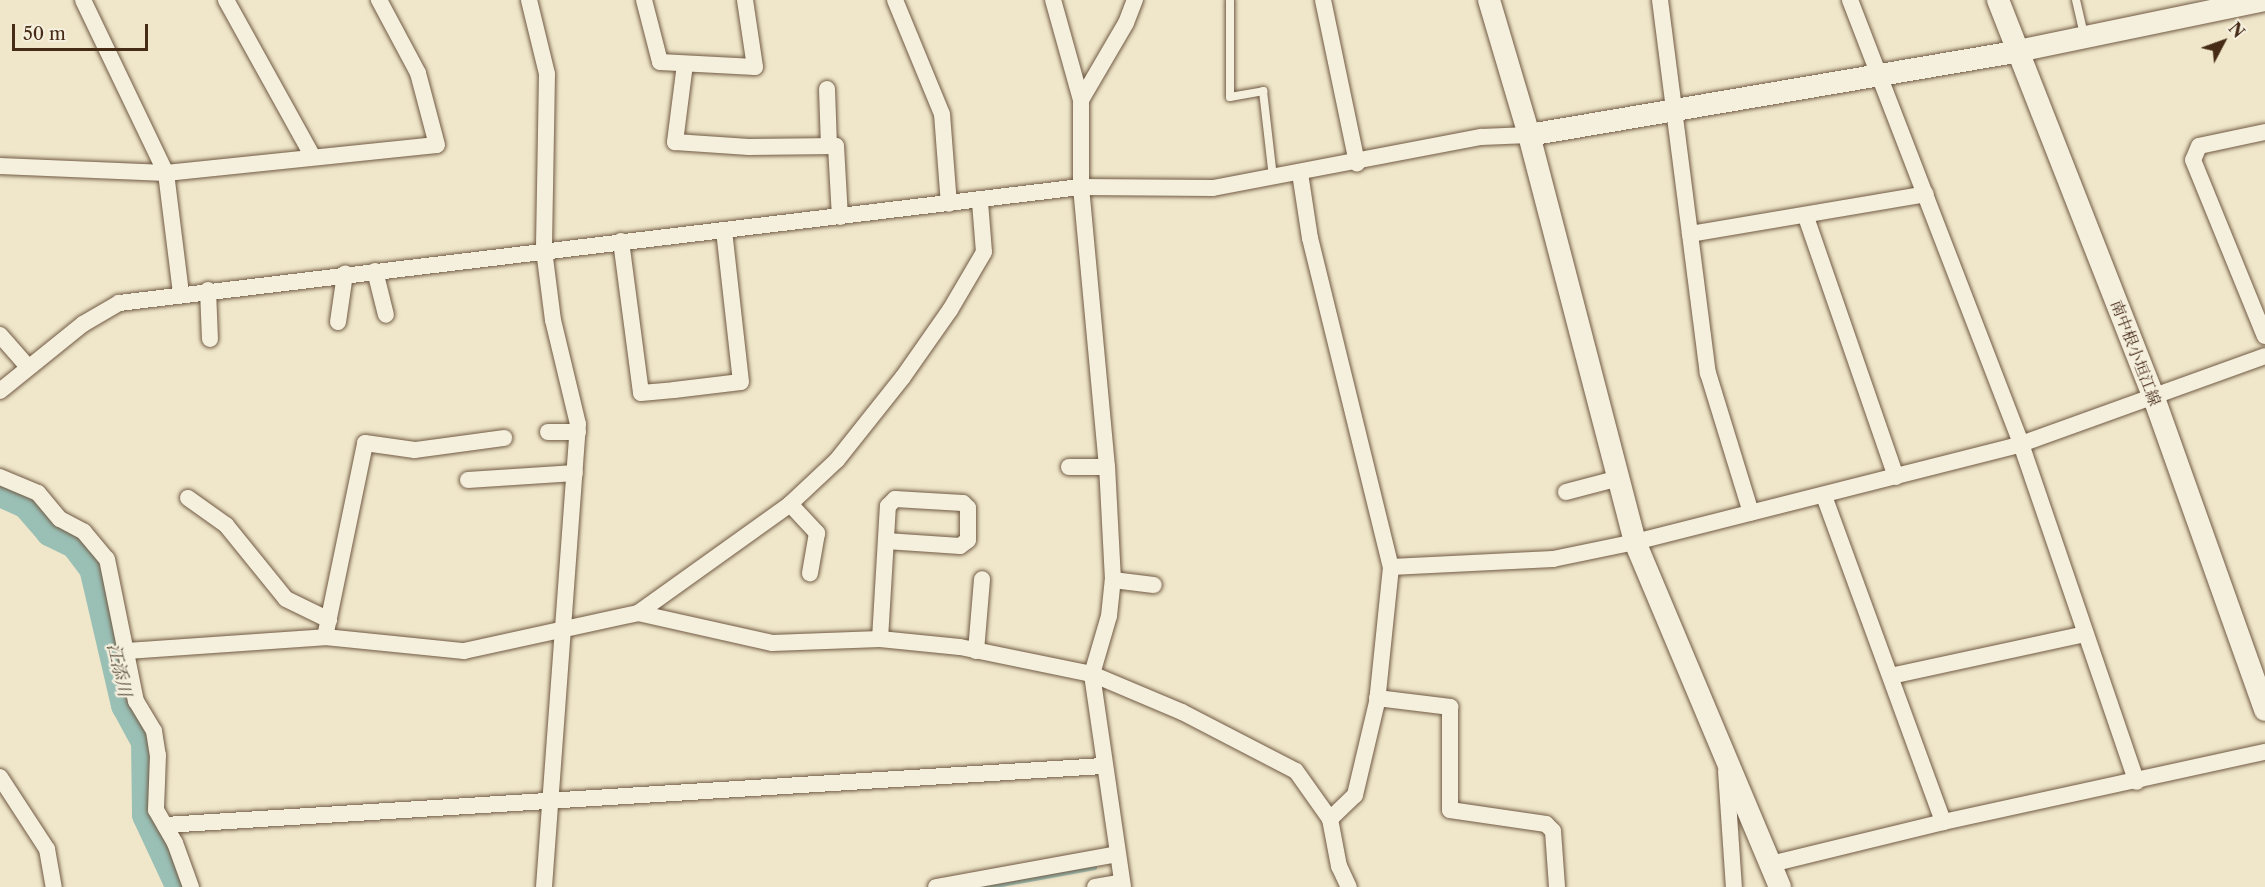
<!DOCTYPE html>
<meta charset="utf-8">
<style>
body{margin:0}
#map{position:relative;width:2265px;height:887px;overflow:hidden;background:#f0e7ca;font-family:"Libre Caslon Text","Noto Serif JP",serif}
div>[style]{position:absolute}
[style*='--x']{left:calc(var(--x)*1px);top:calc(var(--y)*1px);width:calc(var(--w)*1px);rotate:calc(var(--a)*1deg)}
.stream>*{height:5px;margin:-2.5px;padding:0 2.5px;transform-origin:2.5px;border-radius:2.5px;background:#9ac0b6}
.river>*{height:33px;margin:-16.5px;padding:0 16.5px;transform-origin:16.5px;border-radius:16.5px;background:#9ac0b6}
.roads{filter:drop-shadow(0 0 2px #705a44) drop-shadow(0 0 2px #705a44)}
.lane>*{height:8px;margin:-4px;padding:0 4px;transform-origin:4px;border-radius:4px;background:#f5efdd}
.street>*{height:16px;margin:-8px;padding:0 8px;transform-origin:8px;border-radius:8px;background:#f5efdd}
.secondary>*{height:22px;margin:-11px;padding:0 11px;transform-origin:11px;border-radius:11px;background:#f5efdd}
span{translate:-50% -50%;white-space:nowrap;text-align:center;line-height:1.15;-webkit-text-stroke:4.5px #f5efdd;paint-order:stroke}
.street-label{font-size:16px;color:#462b17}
.water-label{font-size:18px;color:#5b503f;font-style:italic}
.north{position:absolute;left:2193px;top:12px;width:60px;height:60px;-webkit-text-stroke:4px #f5efdd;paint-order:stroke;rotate:49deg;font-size:16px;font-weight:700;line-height:24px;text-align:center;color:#462b17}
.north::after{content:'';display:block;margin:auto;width:21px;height:27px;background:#462b17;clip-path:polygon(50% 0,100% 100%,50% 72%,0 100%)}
.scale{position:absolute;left:12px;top:24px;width:136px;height:27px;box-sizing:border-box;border:3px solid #462b17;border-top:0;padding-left:8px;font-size:18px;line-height:21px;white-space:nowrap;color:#462b17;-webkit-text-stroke:4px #f5efdd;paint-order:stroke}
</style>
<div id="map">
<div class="stream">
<div style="--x:985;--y:887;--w:111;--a:-10.4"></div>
</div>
<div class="river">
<div style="--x:0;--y:490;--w:30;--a:24"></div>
<div style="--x:27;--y:502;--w:37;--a:49"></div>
<div style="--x:51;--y:530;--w:28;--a:26"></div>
<div style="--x:76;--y:542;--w:31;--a:53"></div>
<div style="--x:95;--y:567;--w:141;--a:76.9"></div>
<div style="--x:127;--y:704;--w:42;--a:61.6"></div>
<div style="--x:147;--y:741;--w:73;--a:89.2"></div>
<div style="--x:148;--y:814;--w:81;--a:65"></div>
</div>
<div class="roads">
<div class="lane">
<div style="--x:1230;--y:0;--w:97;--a:90"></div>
<div style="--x:1230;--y:97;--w:34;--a:-10"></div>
<div style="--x:1263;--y:91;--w:87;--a:83.4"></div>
<div style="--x:2076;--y:0;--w:36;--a:77"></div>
</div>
<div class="street">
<div style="--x:83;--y:0;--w:192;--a:64.4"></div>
<div style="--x:166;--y:173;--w:121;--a:82.9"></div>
<div style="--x:226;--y:0;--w:179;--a:61"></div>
<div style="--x:529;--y:0;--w:76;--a:76.3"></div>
<div style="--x:547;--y:74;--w:176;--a:91"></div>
<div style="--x:544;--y:250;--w:71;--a:82.7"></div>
<div style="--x:553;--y:320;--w:107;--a:76.5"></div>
<div style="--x:578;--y:424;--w:464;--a:94.2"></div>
<div style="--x:644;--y:0;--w:64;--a:75.5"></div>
<div style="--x:660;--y:62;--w:95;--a:3"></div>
<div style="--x:755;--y:67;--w:68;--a:-98.5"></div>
<div style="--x:895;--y:0;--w:123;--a:67.6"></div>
<div style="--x:942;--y:114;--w:90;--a:85.6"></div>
<div style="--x:1323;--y:0;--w:167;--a:78.2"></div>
<div style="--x:1660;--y:0;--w:376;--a:82.7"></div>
<div style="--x:1708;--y:373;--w:146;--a:72.9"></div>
<div style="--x:1850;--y:0;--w:476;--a:68.9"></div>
<div style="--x:2021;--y:444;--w:357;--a:71.1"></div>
<div style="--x:685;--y:64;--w:79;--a:97.3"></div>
<div style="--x:675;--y:142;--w:74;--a:3.9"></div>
<div style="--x:749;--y:147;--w:87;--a:-0.7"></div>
<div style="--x:836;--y:146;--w:71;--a:86.8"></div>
<div style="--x:827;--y:89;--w:57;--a:88"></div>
<div style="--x:1081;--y:100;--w:89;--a:-59.7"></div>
<div style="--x:1126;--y:23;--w:25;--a:-69"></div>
<div style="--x:2265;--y:132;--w:67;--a:168"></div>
<div style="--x:2199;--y:146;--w:15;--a:113"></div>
<div style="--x:2193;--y:160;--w:190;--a:67.8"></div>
<div style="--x:0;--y:166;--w:166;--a:2.4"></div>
<div style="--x:166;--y:173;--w:272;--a:-5.9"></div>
<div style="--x:437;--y:145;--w:74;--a:-104.8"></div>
<div style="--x:418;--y:73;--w:83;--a:-118.1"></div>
<div style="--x:1300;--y:173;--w:66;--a:81.3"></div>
<div style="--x:1310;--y:238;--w:339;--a:76.2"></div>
<div style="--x:1391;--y:567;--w:136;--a:95.9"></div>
<div style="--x:1377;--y:702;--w:96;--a:103.3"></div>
<div style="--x:1355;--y:795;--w:35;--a:136"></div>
<div style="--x:1806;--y:217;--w:275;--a:70.9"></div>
<div style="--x:1690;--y:234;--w:239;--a:-9.6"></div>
<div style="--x:621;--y:241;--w:153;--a:82.5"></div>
<div style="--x:641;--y:393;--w:33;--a:-5"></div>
<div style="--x:674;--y:390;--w:67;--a:-6.8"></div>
<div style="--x:741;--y:382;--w:153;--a:-96.4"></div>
<div style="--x:375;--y:271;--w:45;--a:76"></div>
<div style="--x:208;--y:290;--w:49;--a:87.7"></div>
<div style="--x:338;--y:322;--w:49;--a:-81.7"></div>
<div style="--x:0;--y:335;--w:43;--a:48.8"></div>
<div style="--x:0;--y:391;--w:107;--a:-38.9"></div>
<div style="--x:83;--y:324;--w:42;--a:-30.3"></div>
<div style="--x:119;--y:303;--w:969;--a:-6.88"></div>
<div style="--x:1081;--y:187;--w:132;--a:0.4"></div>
<div style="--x:1213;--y:188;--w:273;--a:-10.8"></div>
<div style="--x:1481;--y:137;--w:48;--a:-2.4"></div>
<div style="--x:548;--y:432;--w:30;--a:0"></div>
<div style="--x:1069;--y:467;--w:38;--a:0"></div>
<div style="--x:0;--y:477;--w:41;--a:22.8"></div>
<div style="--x:38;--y:493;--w:34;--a:50"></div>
<div style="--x:60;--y:519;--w:27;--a:28"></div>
<div style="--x:84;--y:532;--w:35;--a:50"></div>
<div style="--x:107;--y:559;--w:145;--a:78.5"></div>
<div style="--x:136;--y:701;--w:35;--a:59"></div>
<div style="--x:154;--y:731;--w:24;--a:81"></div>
<div style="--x:158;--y:755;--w:55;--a:92.1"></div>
<div style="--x:156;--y:810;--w:38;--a:60"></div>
<div style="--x:175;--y:843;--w:47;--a:70"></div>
<div style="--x:468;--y:480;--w:107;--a:-3.7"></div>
<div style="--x:1566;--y:492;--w:55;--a:-14.8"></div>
<div style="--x:1824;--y:496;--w:347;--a:69.9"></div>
<div style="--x:188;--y:498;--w:47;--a:35.4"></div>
<div style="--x:226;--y:525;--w:95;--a:51"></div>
<div style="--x:286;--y:599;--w:48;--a:26"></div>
<div style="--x:790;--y:504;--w:40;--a:47"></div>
<div style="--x:817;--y:533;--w:41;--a:99.9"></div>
<div style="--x:1391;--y:567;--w:162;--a:-2.8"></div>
<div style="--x:1553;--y:559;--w:84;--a:-11.7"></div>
<div style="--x:1635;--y:542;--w:398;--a:-14.2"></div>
<div style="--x:2021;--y:444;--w:259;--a:-19.8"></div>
<div style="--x:1113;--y:580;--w:41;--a:7"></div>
<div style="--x:638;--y:613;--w:187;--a:-35.6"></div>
<div style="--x:790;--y:504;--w:64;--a:-43.1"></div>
<div style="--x:837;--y:460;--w:106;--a:-51.5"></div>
<div style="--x:903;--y:377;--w:82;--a:-55"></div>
<div style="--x:950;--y:310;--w:67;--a:-59.6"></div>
<div style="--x:984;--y:252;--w:50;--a:-94.6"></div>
<div style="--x:325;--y:637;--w:140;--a:5.8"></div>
<div style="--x:464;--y:651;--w:178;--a:-12.3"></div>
<div style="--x:638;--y:613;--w:137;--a:12.6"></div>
<div style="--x:772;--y:643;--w:108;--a:-2.1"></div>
<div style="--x:880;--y:639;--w:80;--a:5.7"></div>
<div style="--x:960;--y:647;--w:135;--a:11.6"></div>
<div style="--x:1092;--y:674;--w:60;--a:-73.7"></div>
<div style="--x:1109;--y:616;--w:36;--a:-84"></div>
<div style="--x:1113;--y:580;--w:113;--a:-93"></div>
<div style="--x:1107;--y:467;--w:281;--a:-95.3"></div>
<div style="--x:1081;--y:187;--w:87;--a:-90"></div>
<div style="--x:1081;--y:100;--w:104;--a:-105.6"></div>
<div style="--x:880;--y:639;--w:133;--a:-86.6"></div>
<div style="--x:888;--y:506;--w:10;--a:-45"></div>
<div style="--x:895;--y:499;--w:68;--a:3.4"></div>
<div style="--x:963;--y:503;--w:7;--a:45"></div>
<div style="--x:968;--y:508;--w:32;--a:90"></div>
<div style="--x:968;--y:540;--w:10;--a:143"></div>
<div style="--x:960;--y:546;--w:74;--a:-176.1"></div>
<div style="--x:127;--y:651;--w:198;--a:-4"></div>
<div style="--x:325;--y:637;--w:198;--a:-78.3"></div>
<div style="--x:365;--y:443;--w:50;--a:8"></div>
<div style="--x:415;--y:450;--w:90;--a:-7.7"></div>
<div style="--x:976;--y:651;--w:72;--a:-85.2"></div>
<div style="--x:1891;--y:676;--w:199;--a:-12.2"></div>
<div style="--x:1377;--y:698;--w:74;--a:7"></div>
<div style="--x:1450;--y:707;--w:103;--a:90"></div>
<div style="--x:1450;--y:810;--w:97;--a:8.3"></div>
<div style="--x:1546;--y:824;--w:10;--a:45"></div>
<div style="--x:1553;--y:831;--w:56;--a:85.9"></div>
<div style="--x:1726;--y:771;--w:116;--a:86.1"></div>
<div style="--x:0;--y:777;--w:86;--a:56.9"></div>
<div style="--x:47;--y:849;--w:39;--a:80"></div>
<div style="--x:165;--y:825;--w:941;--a:-3.6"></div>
<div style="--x:1771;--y:864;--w:177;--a:-13.7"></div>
<div style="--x:1943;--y:822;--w:330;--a:-12.3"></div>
<div style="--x:936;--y:887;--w:184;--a:-10.3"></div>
<div style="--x:1095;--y:887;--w:27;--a:-10"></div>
<div style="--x:1123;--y:887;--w:215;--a:-98.3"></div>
<div style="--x:1092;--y:674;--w:98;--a:22.9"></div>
<div style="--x:1182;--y:712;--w:128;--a:27.4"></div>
<div style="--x:1296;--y:771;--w:59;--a:54.7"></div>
<div style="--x:1330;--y:819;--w:48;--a:79.2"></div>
<div style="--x:1339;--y:866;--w:23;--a:65"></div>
</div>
<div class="secondary">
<div style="--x:1489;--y:0;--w:141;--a:73.5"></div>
<div style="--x:1529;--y:135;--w:421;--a:75.4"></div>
<div style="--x:1635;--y:542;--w:374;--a:67.2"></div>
<div style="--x:1998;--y:0;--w:427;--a:68.6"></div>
<div style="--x:2154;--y:398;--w:331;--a:70.4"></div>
<div style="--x:1529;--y:135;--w:496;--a:-9.7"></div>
<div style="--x:2018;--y:51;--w:251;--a:-11.7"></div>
</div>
</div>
<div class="street-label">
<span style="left:2136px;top:353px;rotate:69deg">南中根小垣江線</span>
</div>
<div class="water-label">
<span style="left:119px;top:670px;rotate:77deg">江添川</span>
</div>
<div class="north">N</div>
<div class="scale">50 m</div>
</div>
